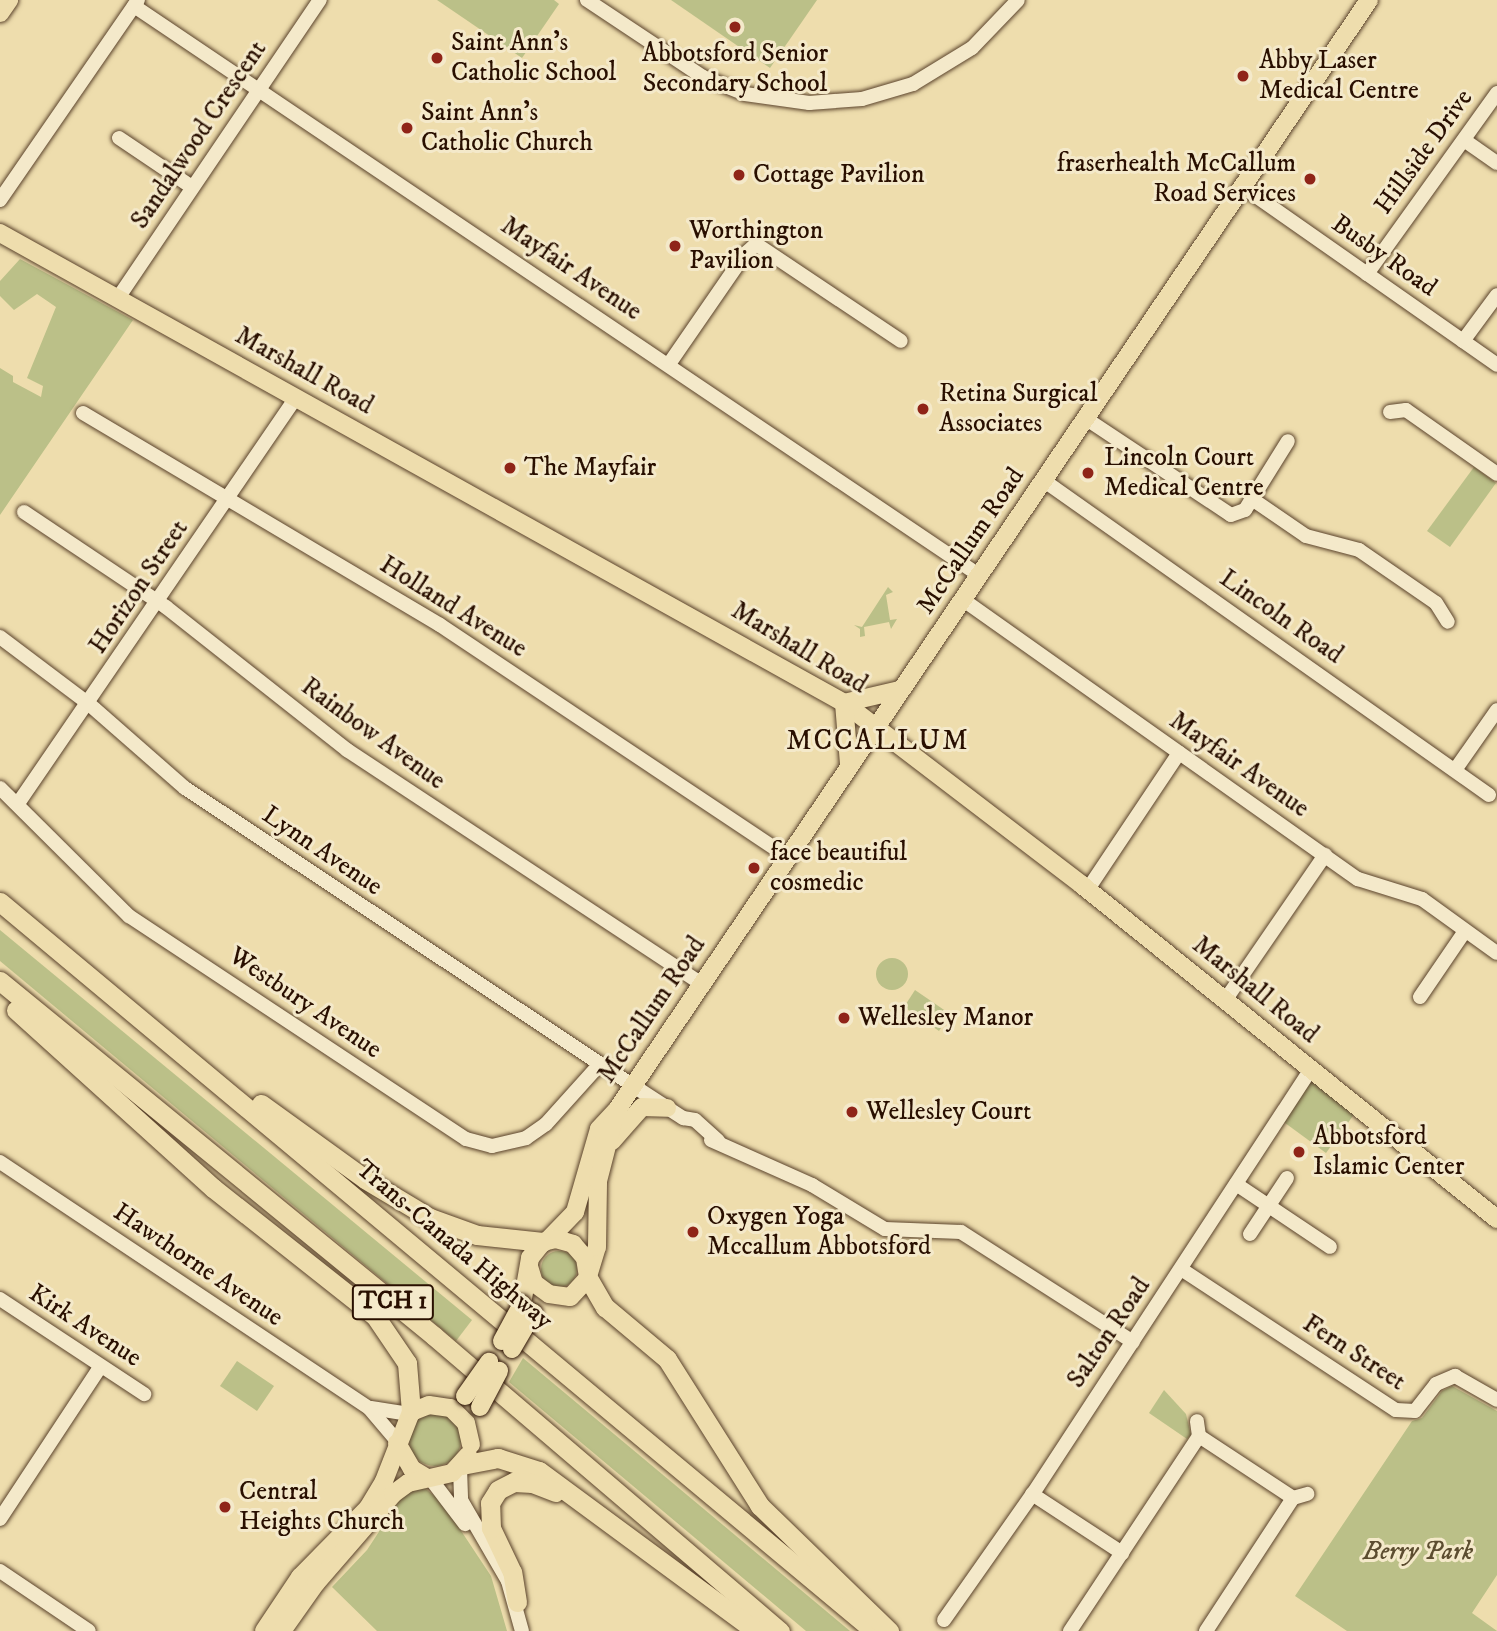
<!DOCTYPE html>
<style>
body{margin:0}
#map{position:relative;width:1497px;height:1631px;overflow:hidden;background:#eeddad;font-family:"IM FELL DW Pica",serif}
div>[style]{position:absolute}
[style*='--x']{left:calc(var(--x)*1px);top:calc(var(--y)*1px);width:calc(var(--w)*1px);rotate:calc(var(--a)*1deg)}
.green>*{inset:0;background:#bbc088}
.round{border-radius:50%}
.roads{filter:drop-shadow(0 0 2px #5a422b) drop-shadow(0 0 2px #5a422b)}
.minor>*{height:14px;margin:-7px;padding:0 7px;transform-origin:7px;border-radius:7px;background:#f4e9ca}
.major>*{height:18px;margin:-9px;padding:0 9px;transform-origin:9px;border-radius:9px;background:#eeddad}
.highway>*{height:19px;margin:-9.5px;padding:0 9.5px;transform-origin:9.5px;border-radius:9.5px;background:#eeddad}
.bridges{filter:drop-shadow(0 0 2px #290f00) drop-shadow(0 0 2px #290f00)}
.major-bridge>*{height:18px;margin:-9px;padding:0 9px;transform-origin:9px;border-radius:9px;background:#eeddad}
.dots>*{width:19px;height:19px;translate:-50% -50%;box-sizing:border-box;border:4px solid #f4e9ca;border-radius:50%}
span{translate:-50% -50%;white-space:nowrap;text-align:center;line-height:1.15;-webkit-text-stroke:6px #f4e9ca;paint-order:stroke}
.shield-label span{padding:2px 5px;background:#f4e9ca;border:2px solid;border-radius:5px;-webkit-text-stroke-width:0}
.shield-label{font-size:24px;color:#290f00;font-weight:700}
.poi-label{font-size:26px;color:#290f00}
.left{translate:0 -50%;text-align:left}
.right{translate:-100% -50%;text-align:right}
.street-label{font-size:26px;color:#290f00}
.park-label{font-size:26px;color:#5c4d30;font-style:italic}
.neighbourhood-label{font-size:28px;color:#290f00;letter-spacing:2px}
</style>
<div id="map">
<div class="green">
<div style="clip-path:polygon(437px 0,554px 0,559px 4px,522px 58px)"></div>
<div style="clip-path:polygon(671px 0,817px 0,770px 68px)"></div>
<div style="clip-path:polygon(20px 259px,133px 320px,0 515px,0 368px,13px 376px,13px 382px,41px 397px,43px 386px,27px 378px,56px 307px,37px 294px,14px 310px,0 296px,0 281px)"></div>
<div style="clip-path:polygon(1474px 467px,1496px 483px,1450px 547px,1427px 531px)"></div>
<div style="clip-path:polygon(888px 587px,893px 592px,886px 595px,890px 620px,897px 619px,891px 629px,889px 622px,864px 627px,865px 636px,860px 637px,860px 629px,854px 625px,862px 627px)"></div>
<div style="clip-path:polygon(0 930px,472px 1320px,456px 1341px,0 961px)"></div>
<div class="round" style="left:876px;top:958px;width:32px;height:32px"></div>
<div style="clip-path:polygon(915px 990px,950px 1014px,939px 1031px,904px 1007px)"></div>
<div style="clip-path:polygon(1311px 1072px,1358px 1109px,1326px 1153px,1281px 1120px)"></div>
<div class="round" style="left:541px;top:1251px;width:36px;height:36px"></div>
<div style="clip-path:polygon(523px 1358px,850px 1631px,806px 1631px,509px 1382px)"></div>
<div style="clip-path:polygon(237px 1361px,274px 1386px,257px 1411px,220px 1386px)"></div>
<div style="clip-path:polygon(1452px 1386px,1497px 1411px,1497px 1575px,1472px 1613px,1497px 1631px,1347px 1631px,1295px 1596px,1412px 1421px,1422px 1418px,1442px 1391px)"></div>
<div style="clip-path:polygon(1164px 1390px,1186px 1414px,1191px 1435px,1187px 1439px,1149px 1413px)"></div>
<div class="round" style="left:409px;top:1414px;width:52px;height:52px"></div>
<div style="clip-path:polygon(422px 1486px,442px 1502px,491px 1576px,507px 1631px,377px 1631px,332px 1587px,367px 1550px,403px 1495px)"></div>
</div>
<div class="roads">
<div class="minor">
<div style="--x:587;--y:0;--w:139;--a:33.6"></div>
<div style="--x:703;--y:77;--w:45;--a:22"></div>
<div style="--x:745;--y:94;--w:65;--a:8"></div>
<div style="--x:809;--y:103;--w:53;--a:-4.3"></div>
<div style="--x:862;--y:99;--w:53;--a:-16.4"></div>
<div style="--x:913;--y:84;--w:69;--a:-31.4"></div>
<div style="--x:972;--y:48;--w:66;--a:-46.2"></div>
<div style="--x:134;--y:6;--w:1019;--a:33.96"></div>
<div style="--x:119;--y:138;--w:88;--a:33.9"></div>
<div style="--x:1464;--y:140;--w:40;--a:34.9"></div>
<div style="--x:1243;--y:187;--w:310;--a:35"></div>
<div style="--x:0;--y:200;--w:243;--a:-55.4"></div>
<div style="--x:1367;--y:274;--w:223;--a:-54.3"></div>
<div style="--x:118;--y:298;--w:360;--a:-55.9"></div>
<div style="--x:1463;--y:341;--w:57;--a:-53.5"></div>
<div style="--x:669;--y:364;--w:134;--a:-55.4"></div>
<div style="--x:745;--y:254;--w:15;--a:-42"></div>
<div style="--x:756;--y:244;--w:174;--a:33.8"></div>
<div style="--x:1390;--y:412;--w:16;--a:-7"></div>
<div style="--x:1406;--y:410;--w:111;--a:35.1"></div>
<div style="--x:83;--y:413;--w:415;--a:30.7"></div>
<div style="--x:440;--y:625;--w:418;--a:33.7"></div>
<div style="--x:1085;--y:418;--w:175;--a:33.6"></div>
<div style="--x:1231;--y:515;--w:15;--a:-20"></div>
<div style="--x:1245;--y:510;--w:81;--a:-58.1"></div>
<div style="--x:1043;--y:480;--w:546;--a:35.23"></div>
<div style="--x:1252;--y:499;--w:65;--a:34.4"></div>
<div style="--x:1306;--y:536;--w:55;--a:14.8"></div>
<div style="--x:1359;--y:550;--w:93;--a:34.5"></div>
<div style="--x:1436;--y:603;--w:22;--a:58"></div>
<div style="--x:24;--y:512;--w:171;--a:33.8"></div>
<div style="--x:166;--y:607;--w:231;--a:38.3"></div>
<div style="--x:347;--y:750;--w:425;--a:33.4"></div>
<div style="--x:962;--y:599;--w:485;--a:35.3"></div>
<div style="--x:1358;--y:879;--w:67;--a:17.4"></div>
<div style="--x:1422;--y:899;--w:92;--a:35.8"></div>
<div style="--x:0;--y:637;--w:111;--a:37"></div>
<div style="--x:89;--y:704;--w:128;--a:41.2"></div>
<div style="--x:185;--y:788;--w:537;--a:33.6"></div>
<div style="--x:632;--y:1085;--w:61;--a:32.9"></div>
<div style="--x:683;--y:1118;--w:12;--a:9"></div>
<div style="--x:695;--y:1120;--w:31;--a:42"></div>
<div style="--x:1455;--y:770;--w:73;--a:-55"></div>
<div style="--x:0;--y:788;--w:182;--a:44.8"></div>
<div style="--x:129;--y:916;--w:404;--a:33.5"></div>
<div style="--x:466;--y:1139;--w:27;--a:15"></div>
<div style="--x:492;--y:1146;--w:35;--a:-13"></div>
<div style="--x:526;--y:1138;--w:24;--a:-35"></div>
<div style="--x:546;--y:1124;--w:81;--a:-48"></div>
<div style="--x:19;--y:802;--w:491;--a:-55.6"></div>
<div style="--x:1088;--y:889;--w:164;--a:-56.2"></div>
<div style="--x:1420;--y:997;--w:80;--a:-55.7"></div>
<div style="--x:1226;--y:999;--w:175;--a:-55.5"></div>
<div style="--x:711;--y:1140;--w:111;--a:24"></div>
<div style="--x:812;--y:1185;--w:85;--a:31.1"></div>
<div style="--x:885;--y:1229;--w:76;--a:2.3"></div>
<div style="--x:961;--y:1232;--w:204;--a:32.6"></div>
<div style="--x:0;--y:1162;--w:443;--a:33.7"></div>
<div style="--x:369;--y:1408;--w:43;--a:49.7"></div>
<div style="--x:1236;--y:1184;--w:113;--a:33.8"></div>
<div style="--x:1250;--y:1234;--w:67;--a:-56.5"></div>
<div style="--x:1181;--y:1269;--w:257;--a:33.3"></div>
<div style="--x:1396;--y:1410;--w:19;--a:3"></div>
<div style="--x:1415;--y:1411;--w:34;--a:-52"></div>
<div style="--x:1436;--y:1384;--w:21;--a:-23"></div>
<div style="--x:1455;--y:1376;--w:48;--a:29.7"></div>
<div style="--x:0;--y:1299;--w:173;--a:33.4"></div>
<div style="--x:371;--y:1408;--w:37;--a:9"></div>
<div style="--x:1199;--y:1436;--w:113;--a:33.4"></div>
<div style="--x:1293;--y:1498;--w:159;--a:123.2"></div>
<div style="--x:460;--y:1468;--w:32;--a:88"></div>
<div style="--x:461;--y:1500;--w:94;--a:59.9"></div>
<div style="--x:508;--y:1581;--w:52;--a:74.4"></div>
<div style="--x:430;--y:1478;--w:58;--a:52.7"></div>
<div style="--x:1032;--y:1494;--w:108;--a:33.2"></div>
<div style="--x:1293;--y:1498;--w:15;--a:-16"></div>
<div style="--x:0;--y:1519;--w:183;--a:-56.6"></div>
<div style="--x:0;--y:1571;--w:107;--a:34"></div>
<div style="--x:944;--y:1620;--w:156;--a:-54.9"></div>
<div style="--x:1034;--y:1492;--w:506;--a:-56.78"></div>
<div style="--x:1070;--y:1631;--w:234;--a:-56.5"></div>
<div style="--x:1199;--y:1436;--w:15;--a:-98"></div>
</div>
<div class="major">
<div style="--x:0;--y:13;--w:16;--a:-55"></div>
<div style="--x:0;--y:233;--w:966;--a:29.11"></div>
<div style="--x:844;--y:703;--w:300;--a:37.4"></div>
<div style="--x:1082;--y:885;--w:533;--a:38.83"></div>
<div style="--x:844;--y:703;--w:61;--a:85.3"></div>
<div style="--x:844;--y:703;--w:57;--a:-13.1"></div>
<div style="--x:612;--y:1141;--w:45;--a:-48.6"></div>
<div style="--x:642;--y:1107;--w:25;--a:2"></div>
<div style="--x:548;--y:1240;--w:39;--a:-46"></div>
<div style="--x:575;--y:1212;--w:86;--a:-73.9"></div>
<div style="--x:599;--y:1129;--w:25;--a:-47"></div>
<div style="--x:616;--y:1111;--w:1342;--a:-55.87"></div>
<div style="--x:589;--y:1273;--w:27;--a:-73"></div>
<div style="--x:597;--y:1247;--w:66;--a:-89.1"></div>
<div style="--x:598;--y:1181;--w:72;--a:-75.6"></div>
<div style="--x:522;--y:1304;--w:47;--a:-80.1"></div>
<div style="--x:530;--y:1258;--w:21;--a:-51"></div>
<div style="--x:543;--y:1242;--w:13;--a:-13"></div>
<div style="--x:556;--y:1239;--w:18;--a:16"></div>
<div style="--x:573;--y:1244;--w:18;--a:49"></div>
<div style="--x:585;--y:1258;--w:20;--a:81"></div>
<div style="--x:588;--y:1278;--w:26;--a:133"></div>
<div style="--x:570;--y:1297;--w:21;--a:-172"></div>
<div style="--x:549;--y:1294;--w:19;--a:-144"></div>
<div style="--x:534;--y:1283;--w:17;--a:-107"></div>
<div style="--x:397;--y:1443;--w:30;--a:60"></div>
<div style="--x:412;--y:1469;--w:17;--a:31"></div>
<div style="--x:264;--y:1631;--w:65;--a:-56.3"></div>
<div style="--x:300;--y:1577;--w:97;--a:-45.4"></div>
<div style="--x:368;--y:1508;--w:31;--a:-59"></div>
<div style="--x:384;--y:1481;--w:74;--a:-68.6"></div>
<div style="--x:411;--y:1412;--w:19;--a:-21"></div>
<div style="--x:429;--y:1405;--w:22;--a:8"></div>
<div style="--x:451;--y:1408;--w:21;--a:45"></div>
<div style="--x:466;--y:1423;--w:22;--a:77"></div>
<div style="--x:282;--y:1631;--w:59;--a:-54.7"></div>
<div style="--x:316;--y:1583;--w:118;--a:-49.1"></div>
<div style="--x:393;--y:1494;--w:19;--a:-36"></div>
<div style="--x:408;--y:1483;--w:45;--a:-12.8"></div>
<div style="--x:452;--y:1473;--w:24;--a:-48"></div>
</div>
<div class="highway">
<div style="--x:0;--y:902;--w:1138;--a:39.83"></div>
<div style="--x:0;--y:981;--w:561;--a:39.28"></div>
<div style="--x:434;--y:1336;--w:455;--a:40.5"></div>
<div style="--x:16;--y:1010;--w:266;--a:42.1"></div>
<div style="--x:213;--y:1188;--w:206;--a:38.3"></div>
<div style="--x:375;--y:1316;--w:57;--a:55.8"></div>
<div style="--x:407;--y:1363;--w:49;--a:85.3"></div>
<div style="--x:261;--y:1104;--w:128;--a:35.8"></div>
<div style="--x:365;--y:1179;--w:76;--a:31"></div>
<div style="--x:430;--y:1218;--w:50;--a:19.9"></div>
<div style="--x:477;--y:1235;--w:66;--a:6.1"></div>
<div style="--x:588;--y:1278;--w:34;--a:60"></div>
<div style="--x:605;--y:1307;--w:81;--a:40"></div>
<div style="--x:667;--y:1359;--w:174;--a:57.7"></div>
<div style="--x:760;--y:1506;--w:180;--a:44.1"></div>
<div style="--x:462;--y:1465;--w:37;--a:-11"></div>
<div style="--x:498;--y:1458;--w:43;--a:17.6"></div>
<div style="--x:539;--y:1471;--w:270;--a:36.4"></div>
<div style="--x:517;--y:1602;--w:30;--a:-99"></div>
<div style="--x:512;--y:1572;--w:49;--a:-115.5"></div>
<div style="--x:491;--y:1528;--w:25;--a:-92"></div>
<div style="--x:490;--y:1503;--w:15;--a:-58"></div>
<div style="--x:498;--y:1490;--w:18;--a:-27"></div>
<div style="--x:514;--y:1482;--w:18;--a:3"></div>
<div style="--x:532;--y:1483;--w:25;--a:21"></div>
</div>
</div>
<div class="bridges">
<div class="major-bridge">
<div style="--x:502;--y:1341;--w:42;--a:-61.6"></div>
<div style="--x:512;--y:1349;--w:42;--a:-59.7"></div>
<div style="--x:465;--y:1396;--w:42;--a:-54.8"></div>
<div style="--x:480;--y:1407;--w:41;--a:-62.2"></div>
</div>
</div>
<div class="dots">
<div style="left:735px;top:27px;background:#8f2418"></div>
<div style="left:437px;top:58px;background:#8f2418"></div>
<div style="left:1243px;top:76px;background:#8f2418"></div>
<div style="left:407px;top:128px;background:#8f2418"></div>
<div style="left:739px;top:175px;background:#8f2418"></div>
<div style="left:1310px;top:179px;background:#8f2418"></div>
<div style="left:675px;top:246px;background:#8f2418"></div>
<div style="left:923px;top:409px;background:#8f2418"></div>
<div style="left:510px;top:468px;background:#8f2418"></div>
<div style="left:1088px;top:473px;background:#8f2418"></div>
<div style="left:754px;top:868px;background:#8f2418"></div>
<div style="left:844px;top:1018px;background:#8f2418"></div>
<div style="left:852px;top:1112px;background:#8f2418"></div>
<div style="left:1299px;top:1152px;background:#8f2418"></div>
<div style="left:693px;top:1232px;background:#8f2418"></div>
<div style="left:225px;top:1507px;background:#8f2418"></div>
</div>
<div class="shield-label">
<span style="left:393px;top:1302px">TCH 1</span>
</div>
<div class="poi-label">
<span class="left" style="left:451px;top:58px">Saint Ann's<br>Catholic School</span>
<span style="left:735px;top:69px">Abbotsford Senior<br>Secondary School</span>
<span class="left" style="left:1259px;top:76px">Abby Laser<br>Medical Centre</span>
<span class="left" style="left:421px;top:128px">Saint Ann's<br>Catholic Church</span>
<span class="right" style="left:1296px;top:179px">fraserhealth McCallum<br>Road Services</span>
<span class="left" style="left:753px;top:175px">Cottage Pavilion</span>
<span class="left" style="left:689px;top:246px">Worthington<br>Pavilion</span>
<span class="left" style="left:939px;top:409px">Retina Surgical<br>Associates</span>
<span class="left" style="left:1104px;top:473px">Lincoln Court<br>Medical Centre</span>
<span class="left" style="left:524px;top:468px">The Mayfair</span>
<span class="left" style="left:770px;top:868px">face beautiful<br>cosmedic</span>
<span class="left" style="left:858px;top:1018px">Wellesley Manor</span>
<span class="left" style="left:866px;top:1112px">Wellesley Court</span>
<span class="left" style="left:1313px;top:1152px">Abbotsford<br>Islamic Center</span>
<span class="left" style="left:707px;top:1232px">Oxygen Yoga<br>Mccallum Abbotsford</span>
<span class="left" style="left:239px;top:1507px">Central<br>Heights Church</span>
</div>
<div class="street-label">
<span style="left:199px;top:135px;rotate:-56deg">Sandalwood Crescent</span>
<span style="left:1424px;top:152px;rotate:-54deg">Hillside Drive</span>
<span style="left:1384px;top:256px;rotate:35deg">Busby Road</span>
<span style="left:571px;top:269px;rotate:34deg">Mayfair Avenue</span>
<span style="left:304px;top:371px;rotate:29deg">Marshall Road</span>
<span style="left:971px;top:541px;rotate:-56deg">McCallum Road</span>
<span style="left:139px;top:587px;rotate:-56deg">Horizon Street</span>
<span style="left:453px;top:607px;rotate:32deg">Holland Avenue</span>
<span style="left:1281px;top:617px;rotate:35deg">Lincoln Road</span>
<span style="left:799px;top:648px;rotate:31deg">Marshall Road</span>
<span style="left:373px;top:734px;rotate:36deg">Rainbow Avenue</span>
<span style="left:1239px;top:765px;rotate:35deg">Mayfair Avenue</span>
<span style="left:322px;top:851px;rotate:34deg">Lynn Avenue</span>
<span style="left:1255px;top:990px;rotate:39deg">Marshall Road</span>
<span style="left:305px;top:1003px;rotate:34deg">Westbury Avenue</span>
<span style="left:652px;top:1010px;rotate:-56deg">McCallum Road</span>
<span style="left:454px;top:1245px;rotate:40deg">Trans-Canada Highway</span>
<span style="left:198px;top:1265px;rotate:34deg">Hawthorne Avenue</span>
<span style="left:85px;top:1326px;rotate:33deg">Kirk Avenue</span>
<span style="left:1109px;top:1333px;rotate:-56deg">Salton Road</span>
<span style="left:1354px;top:1353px;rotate:33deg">Fern Street</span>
</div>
<div class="park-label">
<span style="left:1418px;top:1552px">Berry Park</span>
</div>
<div class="neighbourhood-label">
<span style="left:878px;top:741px">MCCALLUM</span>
</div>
</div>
